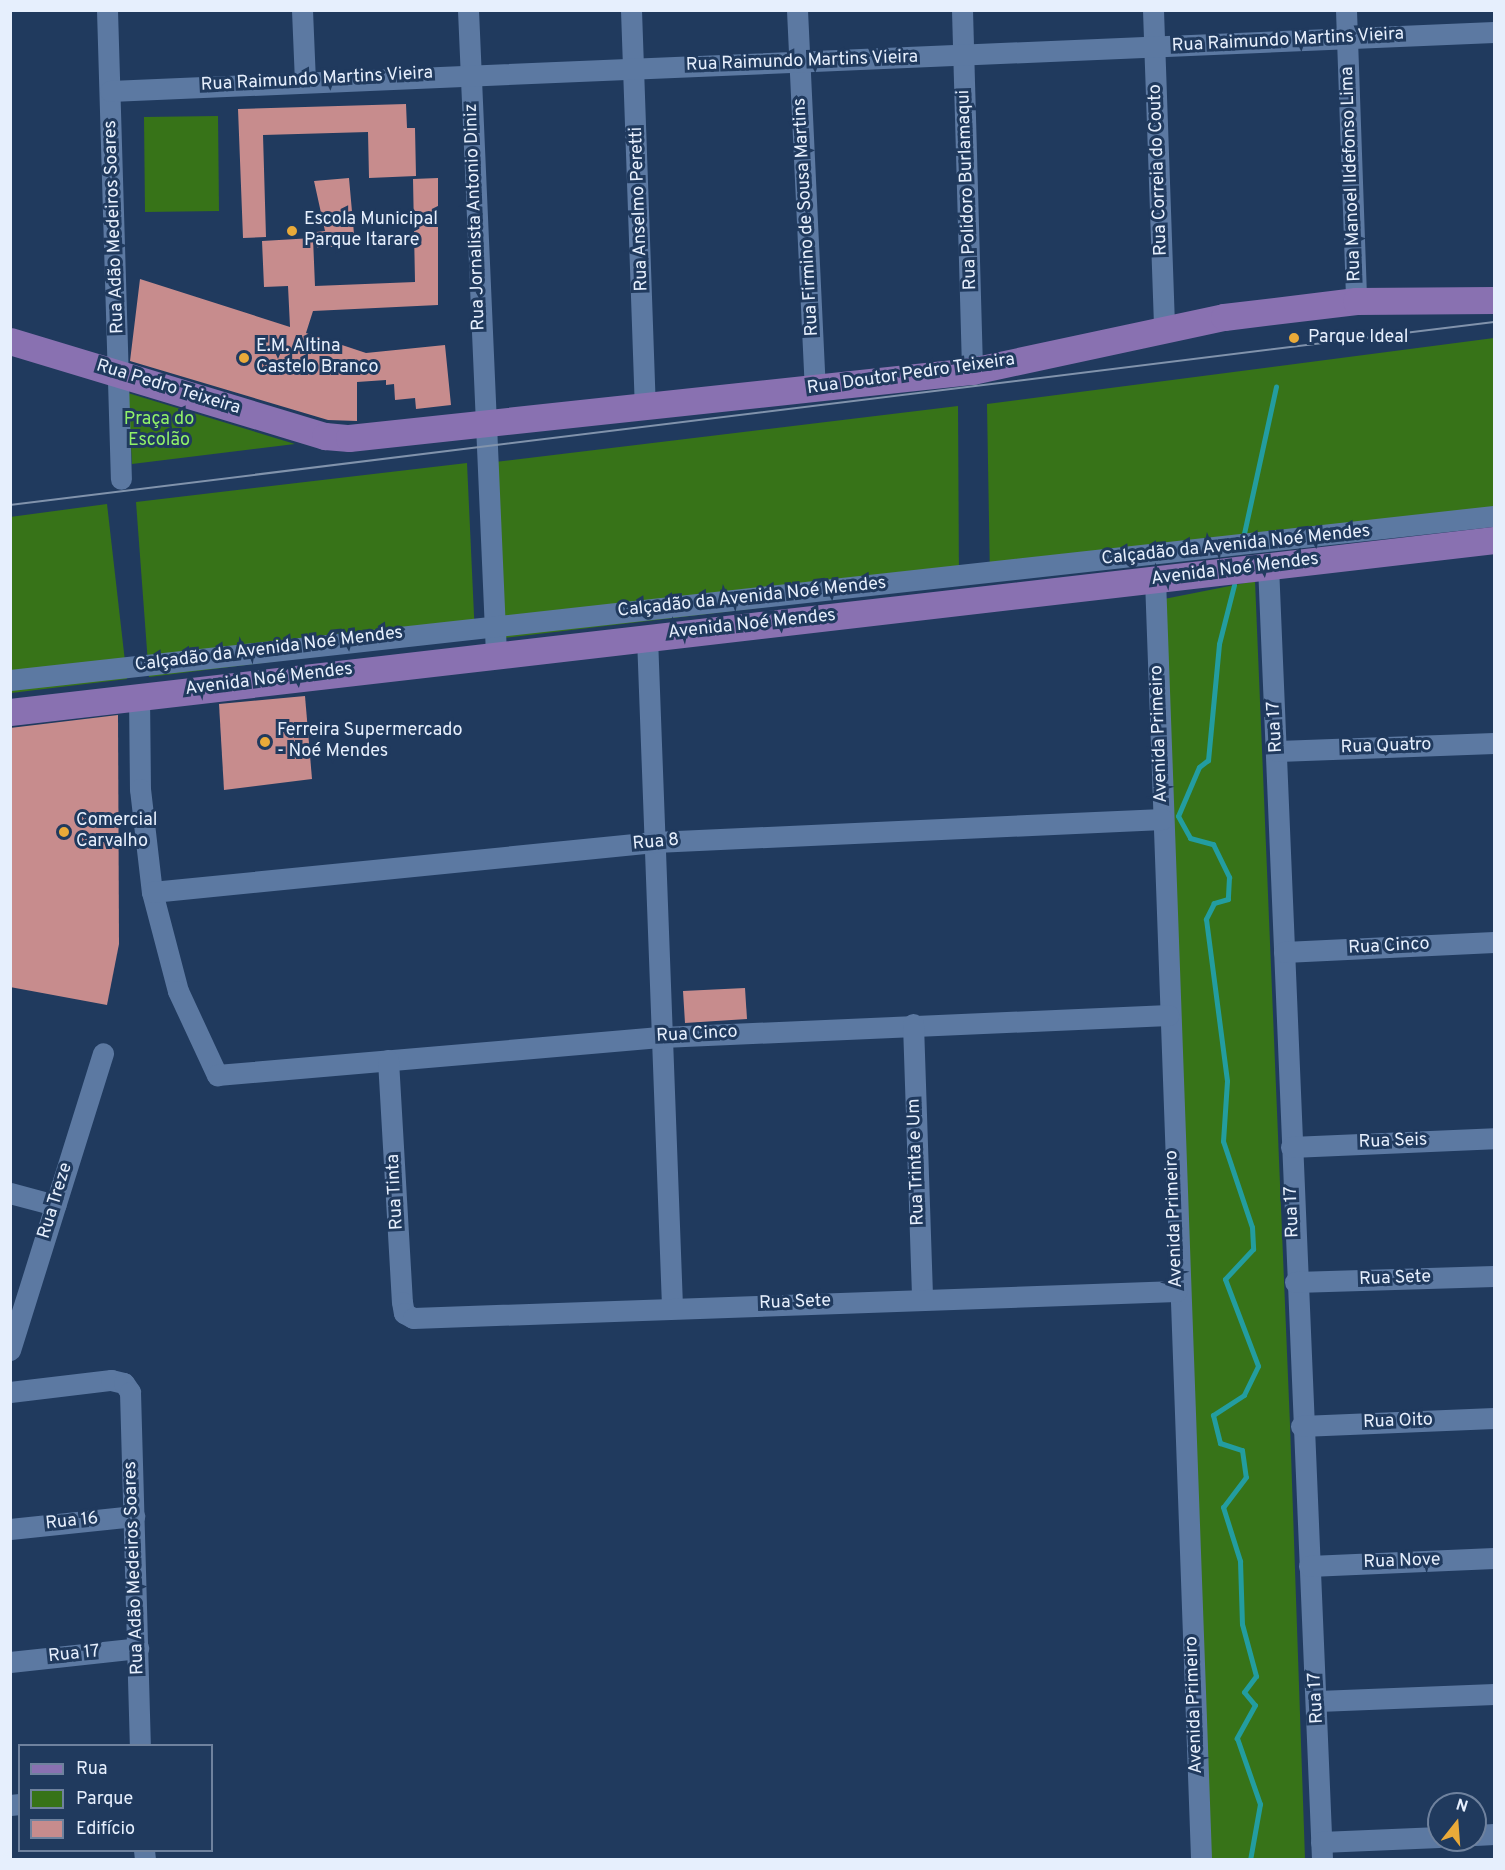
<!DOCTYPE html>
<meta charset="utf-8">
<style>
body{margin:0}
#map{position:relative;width:1505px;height:1870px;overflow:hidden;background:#203a5e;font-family:Overpass,sans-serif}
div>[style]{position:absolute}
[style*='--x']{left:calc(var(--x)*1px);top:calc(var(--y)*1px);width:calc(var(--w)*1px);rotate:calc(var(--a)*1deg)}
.green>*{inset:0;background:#377318}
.stream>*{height:5px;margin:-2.5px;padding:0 2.5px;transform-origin:2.5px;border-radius:2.5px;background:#239da0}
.building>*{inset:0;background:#c78c8d}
.minor>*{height:21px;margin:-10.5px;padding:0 10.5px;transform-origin:10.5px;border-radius:10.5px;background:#5c79a2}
.major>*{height:27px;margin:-13.5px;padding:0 13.5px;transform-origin:13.5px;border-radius:13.5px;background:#8971b1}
.tram>*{height:1.5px;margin:-0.75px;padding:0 0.75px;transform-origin:0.75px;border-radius:0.75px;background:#8193ac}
.dots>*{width:16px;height:16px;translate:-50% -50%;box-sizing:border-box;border:3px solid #203a5e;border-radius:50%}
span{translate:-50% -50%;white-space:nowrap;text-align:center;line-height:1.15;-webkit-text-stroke:6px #203a5e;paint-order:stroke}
.street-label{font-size:18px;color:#e6effd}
.poi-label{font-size:18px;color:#e6effd}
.left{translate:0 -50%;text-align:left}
.park-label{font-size:18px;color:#91f268}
.frame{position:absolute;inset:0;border:12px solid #e6effd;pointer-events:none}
.legend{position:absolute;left:18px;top:1744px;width:195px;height:108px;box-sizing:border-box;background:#203a5e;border:2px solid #6f829e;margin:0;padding:8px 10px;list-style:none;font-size:18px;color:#e6effd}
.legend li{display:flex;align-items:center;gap:12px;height:30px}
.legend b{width:30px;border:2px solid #6f829e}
.north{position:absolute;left:1427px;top:1792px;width:60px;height:60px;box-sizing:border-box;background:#203a5e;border:2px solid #6f829e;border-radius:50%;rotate:17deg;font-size:16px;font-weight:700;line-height:24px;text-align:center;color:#e6effd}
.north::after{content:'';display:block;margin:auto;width:21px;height:27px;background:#eaaa39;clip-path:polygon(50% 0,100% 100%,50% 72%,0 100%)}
</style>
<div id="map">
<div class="green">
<div style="clip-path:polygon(218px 116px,219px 211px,145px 212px,144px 117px)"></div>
<div style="clip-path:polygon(1494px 338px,1494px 522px,990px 579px,987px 404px)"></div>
<div style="clip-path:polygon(128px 393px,295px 444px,132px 464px)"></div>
<div style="clip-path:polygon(958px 406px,959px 584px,504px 638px,495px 462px)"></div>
<div style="clip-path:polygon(467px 463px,475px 637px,149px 677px,136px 502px)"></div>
<div style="clip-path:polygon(107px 504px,127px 679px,11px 693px,10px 517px)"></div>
<div style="clip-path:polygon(1255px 581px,1290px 1425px,1305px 1859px,1208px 1859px,1159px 600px)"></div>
</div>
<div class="stream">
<div style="--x:1243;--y:538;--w:155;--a:-77.7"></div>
<div style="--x:1234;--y:585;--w:61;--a:104.3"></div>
<div style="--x:1219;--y:644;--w:117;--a:95.4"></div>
<div style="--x:1208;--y:760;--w:11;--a:142"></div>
<div style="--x:1199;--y:767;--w:53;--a:113.2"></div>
<div style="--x:1178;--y:816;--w:25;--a:61"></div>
<div style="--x:1190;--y:838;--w:24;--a:15"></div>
<div style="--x:1213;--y:844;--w:37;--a:64"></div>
<div style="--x:1229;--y:877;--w:22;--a:93"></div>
<div style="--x:1228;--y:899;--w:15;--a:164"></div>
<div style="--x:1214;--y:903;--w:18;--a:117"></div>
<div style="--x:1206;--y:919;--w:163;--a:82.6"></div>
<div style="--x:1227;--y:1081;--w:60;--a:93.8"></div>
<div style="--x:1223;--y:1141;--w:91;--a:71.4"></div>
<div style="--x:1252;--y:1227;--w:22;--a:87"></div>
<div style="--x:1253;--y:1249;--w:41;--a:133"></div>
<div style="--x:1225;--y:1279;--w:93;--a:69.2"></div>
<div style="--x:1258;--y:1366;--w:32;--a:116"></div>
<div style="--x:1244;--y:1395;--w:37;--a:147"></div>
<div style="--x:1213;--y:1415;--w:29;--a:76"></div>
<div style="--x:1220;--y:1443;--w:23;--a:18"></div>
<div style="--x:1242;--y:1450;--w:27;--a:82"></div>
<div style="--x:1246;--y:1477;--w:38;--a:127"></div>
<div style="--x:1223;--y:1507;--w:57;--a:72.5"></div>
<div style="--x:1240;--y:1561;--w:63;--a:88.2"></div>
<div style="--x:1242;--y:1624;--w:54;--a:74.9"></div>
<div style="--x:1256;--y:1676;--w:20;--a:127"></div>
<div style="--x:1244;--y:1692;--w:17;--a:50"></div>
<div style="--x:1255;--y:1705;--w:38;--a:119"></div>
<div style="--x:1237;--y:1738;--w:70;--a:70.8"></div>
<div style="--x:1260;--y:1804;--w:57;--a:100.1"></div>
</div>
<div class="building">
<div style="clip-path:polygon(406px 104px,407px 128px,415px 128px,416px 176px,369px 178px,368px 132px,263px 135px,266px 237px,243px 238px,238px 109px)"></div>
<div style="clip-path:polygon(349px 178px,355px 245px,317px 248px,316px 232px,325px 231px,314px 181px)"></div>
<div style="clip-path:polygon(438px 178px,438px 305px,313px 311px,306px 333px,366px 353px,445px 345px,451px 405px,416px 409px,415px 398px,395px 400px,394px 384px,386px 385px,386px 380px,357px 382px,357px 421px,328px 420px,130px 361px,140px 279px,290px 327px,288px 286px,264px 287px,262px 241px,313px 238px,315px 286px,415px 282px,413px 179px)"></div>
<div style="clip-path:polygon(305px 696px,312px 779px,224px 790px,219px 704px)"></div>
<div style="clip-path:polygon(118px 715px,119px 944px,107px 1005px,10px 987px,10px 728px)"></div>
<div style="clip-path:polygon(745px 988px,747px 1019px,685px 1023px,683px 991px)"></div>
</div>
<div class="minor">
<div style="--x:107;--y:10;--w:469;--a:88.3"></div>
<div style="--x:302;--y:10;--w:71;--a:87.6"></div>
<div style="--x:468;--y:10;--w:644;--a:87.51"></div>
<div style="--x:631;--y:10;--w:397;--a:88"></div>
<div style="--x:797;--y:10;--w:378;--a:87.3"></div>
<div style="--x:962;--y:10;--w:361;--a:88.4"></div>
<div style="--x:1153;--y:10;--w:319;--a:88"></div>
<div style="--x:1346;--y:10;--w:291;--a:88"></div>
<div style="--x:110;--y:91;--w:1385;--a:-2.44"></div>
<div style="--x:1268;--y:565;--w:1296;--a:87.61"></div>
<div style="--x:1155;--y:579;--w:1282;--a:87.94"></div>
<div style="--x:647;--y:637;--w:670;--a:87.86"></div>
<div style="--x:10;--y:680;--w:1493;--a:-6.31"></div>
<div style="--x:139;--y:695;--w:94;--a:89.4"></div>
<div style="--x:140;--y:789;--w:104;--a:83.4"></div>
<div style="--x:152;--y:892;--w:102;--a:75.3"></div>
<div style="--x:178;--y:991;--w:93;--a:65.1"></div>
<div style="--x:217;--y:1075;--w:447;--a:-4.9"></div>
<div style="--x:662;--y:1037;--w:507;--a:-2.48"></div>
<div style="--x:1278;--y:751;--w:216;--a:-2.1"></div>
<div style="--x:152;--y:892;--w:505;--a:-5.68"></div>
<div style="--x:655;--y:842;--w:508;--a:-2.6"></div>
<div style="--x:1284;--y:952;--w:210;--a:-2.7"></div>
<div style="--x:913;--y:1024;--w:275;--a:88.1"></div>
<div style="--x:388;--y:1060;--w:242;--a:86.7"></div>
<div style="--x:402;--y:1302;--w:11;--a:80"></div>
<div style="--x:404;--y:1313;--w:10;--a:29"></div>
<div style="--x:413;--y:1318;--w:764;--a:-2.02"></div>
<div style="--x:1291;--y:1147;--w:203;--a:-2.5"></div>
<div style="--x:10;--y:1193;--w:47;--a:14.9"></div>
<div style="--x:1295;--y:1282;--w:199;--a:-1.7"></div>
<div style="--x:10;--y:1350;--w:311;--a:-72.6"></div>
<div style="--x:10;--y:1392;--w:102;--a:-6.8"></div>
<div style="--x:111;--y:1380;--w:13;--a:13"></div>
<div style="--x:124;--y:1383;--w:11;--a:56"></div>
<div style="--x:130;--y:1392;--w:354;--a:88.4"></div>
<div style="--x:1301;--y:1426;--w:193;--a:-2.4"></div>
<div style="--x:10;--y:1529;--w:125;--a:-6"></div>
<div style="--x:1309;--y:1566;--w:185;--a:-2.5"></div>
<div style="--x:10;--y:1662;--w:129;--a:-6.2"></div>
<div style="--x:1318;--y:1701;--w:176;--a:-2.3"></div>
<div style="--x:10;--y:1805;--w:10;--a:-6"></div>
<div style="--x:1475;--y:1835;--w:19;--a:-3"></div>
<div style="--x:1321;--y:1842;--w:118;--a:-2.4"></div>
<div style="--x:144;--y:1850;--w:10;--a:84"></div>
</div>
<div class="major">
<div style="--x:10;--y:341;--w:329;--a:16.8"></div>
<div style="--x:325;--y:436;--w:24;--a:5"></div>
<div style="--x:349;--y:438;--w:627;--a:-6.14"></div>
<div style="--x:972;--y:371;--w:258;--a:-12.1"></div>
<div style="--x:1224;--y:317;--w:133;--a:-6.9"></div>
<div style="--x:1356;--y:301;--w:138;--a:-0.4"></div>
<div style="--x:10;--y:712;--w:1494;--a:-6.61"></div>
</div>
<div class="tram">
<div style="--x:10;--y:505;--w:1495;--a:-7.03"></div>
</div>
<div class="dots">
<div style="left:292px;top:231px;background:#eaaa39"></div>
<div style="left:1294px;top:338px;background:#eaaa39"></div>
<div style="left:244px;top:358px;background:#eaaa39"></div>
<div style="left:265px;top:742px;background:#eaaa39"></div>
<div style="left:64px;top:832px;background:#eaaa39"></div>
</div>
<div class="street-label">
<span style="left:1288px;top:41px;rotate:-3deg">Rua Raimundo Martins Vieira</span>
<span style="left:802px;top:62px;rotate:-2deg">Rua Raimundo Martins Vieira</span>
<span style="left:317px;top:80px;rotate:-3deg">Rua Raimundo Martins Vieira</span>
<span style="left:1159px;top:170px;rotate:-92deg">Rua Correia do Couto</span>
<span style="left:1352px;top:174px;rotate:-92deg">Rua Manoel Ildefonso Lima</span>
<span style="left:968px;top:190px;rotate:-92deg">Rua Polidoro Burlamaqui</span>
<span style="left:640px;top:209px;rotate:-92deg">Rua Anselmo Peretti</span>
<span style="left:476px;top:217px;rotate:-92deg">Rua Jornalista Antonio Diniz</span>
<span style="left:807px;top:217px;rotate:-93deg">Rua Firmino de Sousa Martins</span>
<span style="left:115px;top:227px;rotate:-92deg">Rua Adão Medeiros Soares</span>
<span style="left:911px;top:375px;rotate:-8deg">Rua Doutor Pedro Teixeira</span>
<span style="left:168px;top:388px;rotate:17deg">Rua Pedro Teixeira</span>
<span style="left:1236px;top:546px;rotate:-6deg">Calçadão da Avenida Noé Mendes</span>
<span style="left:1235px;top:570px;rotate:-7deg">Avenida Noé Mendes</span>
<span style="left:752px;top:598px;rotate:-6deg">Calçadão da Avenida Noé Mendes</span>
<span style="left:752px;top:625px;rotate:-6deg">Avenida Noé Mendes</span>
<span style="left:269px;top:650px;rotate:-7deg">Calçadão da Avenida Noé Mendes</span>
<span style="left:269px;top:680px;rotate:-7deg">Avenida Noé Mendes</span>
<span style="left:1276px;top:727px;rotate:-93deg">Rua 17</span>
<span style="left:1160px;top:734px;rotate:-92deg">Avenida Primeiro</span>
<span style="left:1386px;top:747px;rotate:-2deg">Rua Quatro</span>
<span style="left:656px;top:843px;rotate:-5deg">Rua 8</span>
<span style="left:1389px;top:947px;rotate:-3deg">Rua Cinco</span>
<span style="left:697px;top:1035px;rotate:-3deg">Rua Cinco</span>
<span style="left:1393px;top:1142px;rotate:-2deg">Rua Seis</span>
<span style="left:917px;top:1162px;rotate:-92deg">Rua Trinta e Um</span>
<span style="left:396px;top:1192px;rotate:-93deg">Rua Tinta</span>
<span style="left:56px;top:1201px;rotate:-73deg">Rua Treze</span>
<span style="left:1293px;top:1212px;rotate:-92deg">Rua 17</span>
<span style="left:1175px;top:1219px;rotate:-92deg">Avenida Primeiro</span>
<span style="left:1395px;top:1279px;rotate:-2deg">Rua Sete</span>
<span style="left:795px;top:1303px;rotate:-2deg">Rua Sete</span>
<span style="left:1398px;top:1422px;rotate:-2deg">Rua Oito</span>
<span style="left:72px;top:1522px;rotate:-6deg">Rua 16</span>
<span style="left:1402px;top:1562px;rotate:-2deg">Rua Nove</span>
<span style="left:135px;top:1568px;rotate:-92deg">Rua Adão Medeiros Soares</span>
<span style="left:74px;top:1655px;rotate:-6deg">Rua 17</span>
<span style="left:1317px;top:1698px;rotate:-93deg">Rua 17</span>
<span style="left:1195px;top:1705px;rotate:-92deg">Avenida Primeiro</span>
</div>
<div class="poi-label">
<span class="left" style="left:304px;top:231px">Escola Municipal<br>Parque Itarare</span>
<span class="left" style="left:1308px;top:338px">Parque Ideal</span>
<span class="left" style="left:256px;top:358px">E.M. Altina<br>Castelo Branco</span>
<span class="left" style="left:277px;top:742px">Ferreira Supermercado<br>- Noé Mendes</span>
<span class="left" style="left:76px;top:832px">Comercial<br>Carvalho</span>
</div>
<div class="park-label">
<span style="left:159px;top:431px">Praça do<br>Escolão</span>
</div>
<div class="frame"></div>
<ul class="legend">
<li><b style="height:8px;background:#8971b1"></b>Rua</li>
<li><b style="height:16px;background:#377318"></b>Parque</li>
<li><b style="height:16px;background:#c78c8d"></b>Edifício</li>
</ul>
<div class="north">N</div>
</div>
